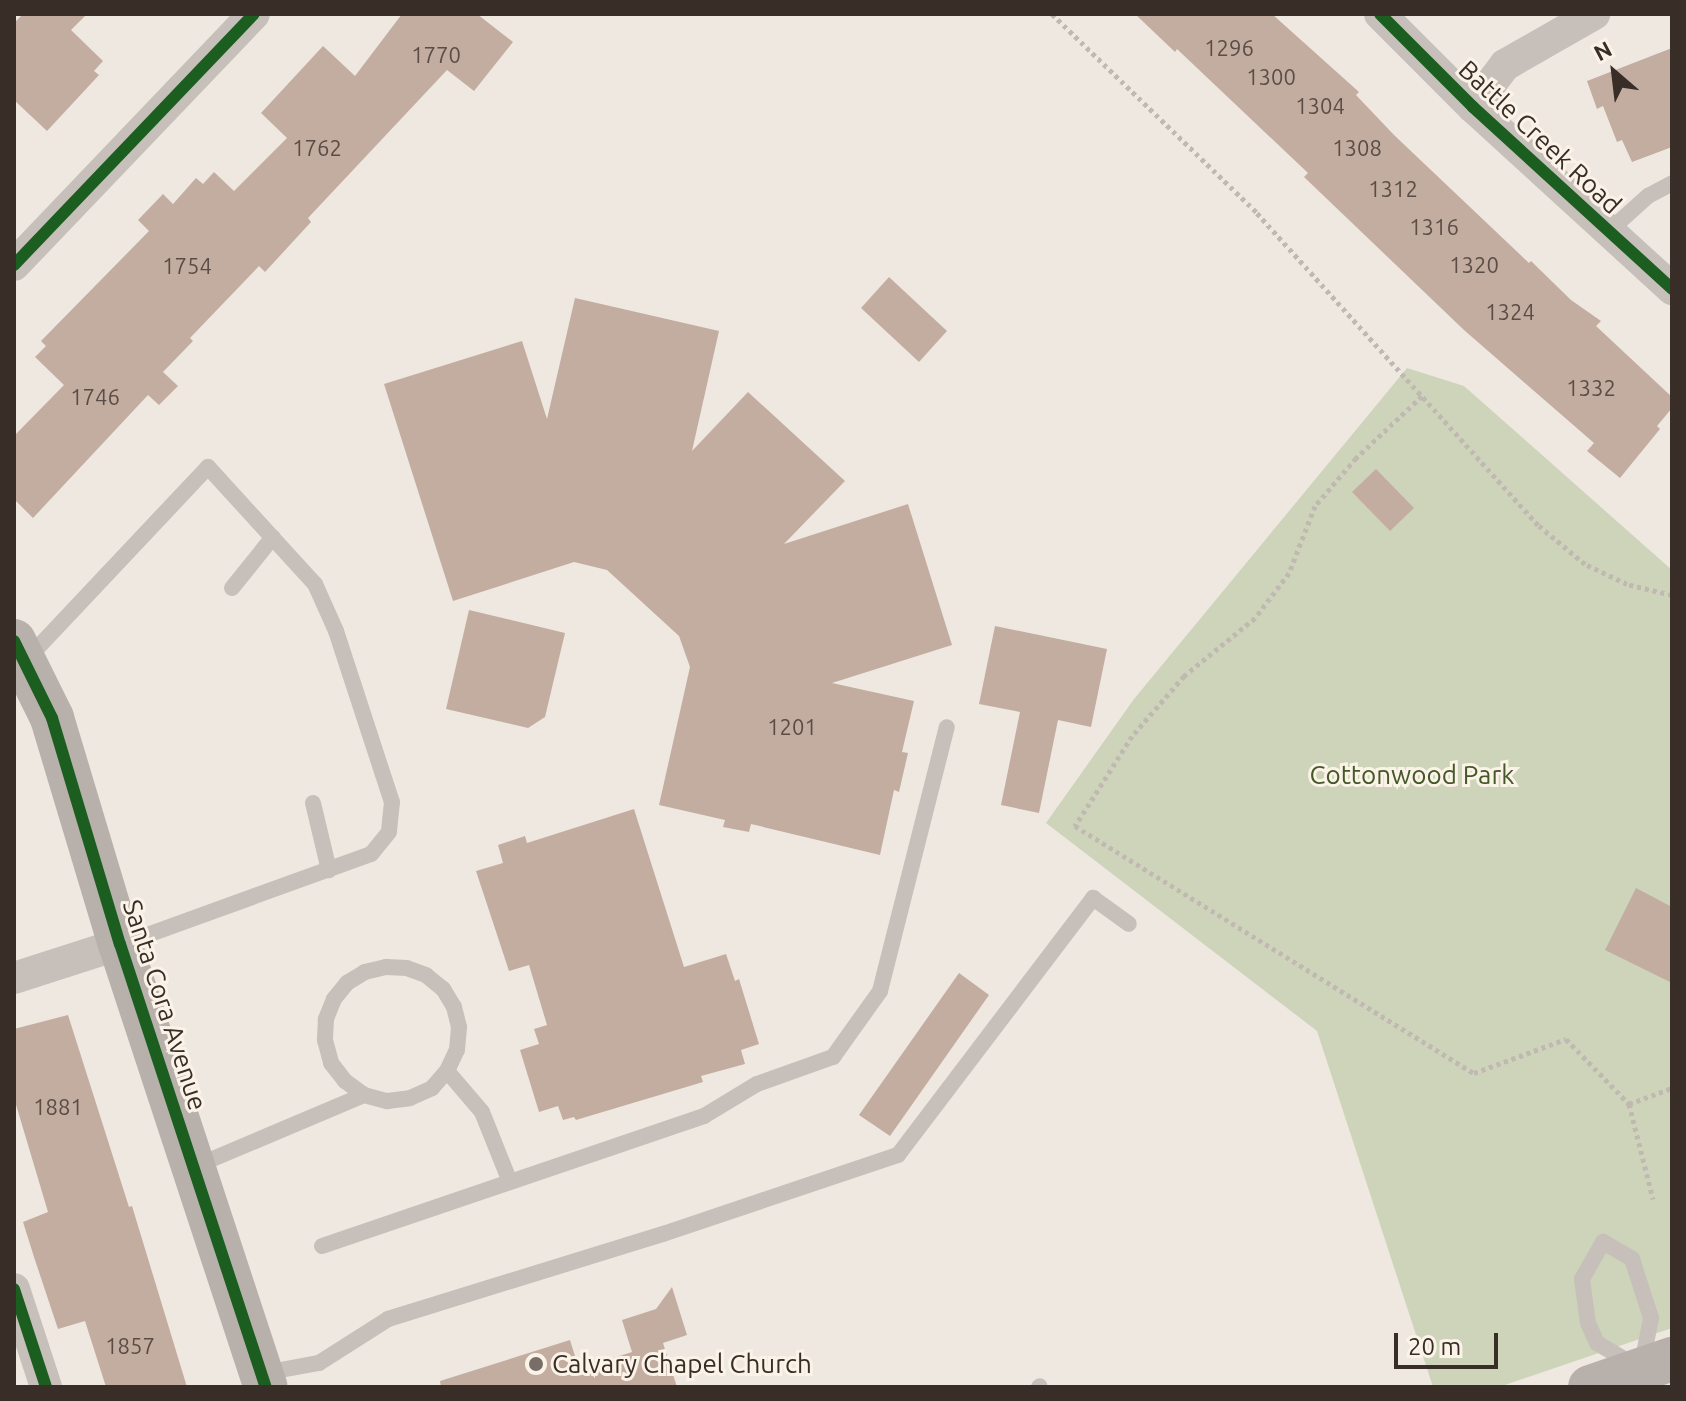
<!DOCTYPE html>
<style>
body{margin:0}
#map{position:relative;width:1686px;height:1401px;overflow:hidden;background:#eee8e1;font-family:Ubuntu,sans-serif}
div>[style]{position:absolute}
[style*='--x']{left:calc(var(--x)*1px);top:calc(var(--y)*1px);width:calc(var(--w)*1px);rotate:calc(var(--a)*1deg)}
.green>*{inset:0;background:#ced4ba}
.building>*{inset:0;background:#c3ada1}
.path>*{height:5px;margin-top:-2.5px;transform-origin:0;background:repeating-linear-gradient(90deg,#c0b9b2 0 4px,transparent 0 8px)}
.lane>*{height:16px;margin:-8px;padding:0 8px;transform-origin:8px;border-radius:8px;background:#c7c0ba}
.street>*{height:32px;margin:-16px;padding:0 16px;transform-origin:16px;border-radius:16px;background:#c7c0ba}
.secondary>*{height:44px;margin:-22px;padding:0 22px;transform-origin:22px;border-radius:22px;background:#b8b0aa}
.cycleway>*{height:12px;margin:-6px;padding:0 6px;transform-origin:6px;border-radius:6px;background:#1b5e20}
.dots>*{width:22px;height:22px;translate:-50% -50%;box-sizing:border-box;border:4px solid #fbf3e8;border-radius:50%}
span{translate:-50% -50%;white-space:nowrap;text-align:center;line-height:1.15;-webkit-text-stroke:6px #fbf3e8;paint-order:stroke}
.number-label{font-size:22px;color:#5b4d46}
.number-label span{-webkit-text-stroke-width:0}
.street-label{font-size:26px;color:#382d27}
.park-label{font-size:26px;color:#455829}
.poi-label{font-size:26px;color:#382d27}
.left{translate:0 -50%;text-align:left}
.frame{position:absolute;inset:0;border:16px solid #382d27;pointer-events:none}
.north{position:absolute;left:1574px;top:32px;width:80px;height:80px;-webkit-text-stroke:6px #fbf3e8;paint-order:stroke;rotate:332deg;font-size:22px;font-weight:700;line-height:32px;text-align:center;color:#382d27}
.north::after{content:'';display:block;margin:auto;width:28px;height:36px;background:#382d27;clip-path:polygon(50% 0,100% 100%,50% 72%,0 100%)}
.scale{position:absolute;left:1394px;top:1333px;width:104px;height:36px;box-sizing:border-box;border:4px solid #382d27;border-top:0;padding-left:10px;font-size:24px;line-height:28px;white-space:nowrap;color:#382d27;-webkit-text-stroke:6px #fbf3e8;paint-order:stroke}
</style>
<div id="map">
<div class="green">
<div style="clip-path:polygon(1407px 368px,1464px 386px,1672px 570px,1672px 1328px,1499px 1387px,1433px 1387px,1317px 1031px,1046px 823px,1134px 699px)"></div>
</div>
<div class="building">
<div style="clip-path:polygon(23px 14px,87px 14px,71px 30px,103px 61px,94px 71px,99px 75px,47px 131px,14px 100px,14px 23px)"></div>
<div style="clip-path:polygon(402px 14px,477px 14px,513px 42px,474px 91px,447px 70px,308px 218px,311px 222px,265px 272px,259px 266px,190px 338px,193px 341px,163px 372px,178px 386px,159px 405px,148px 395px,33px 518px,14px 499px,14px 436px,64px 385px,35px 357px,46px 346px,41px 341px,149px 231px,138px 220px,163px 194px,173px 204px,196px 178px,203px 184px,214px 172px,234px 191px,287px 138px,261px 113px,323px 46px,355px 76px)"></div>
<div style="clip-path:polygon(1135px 14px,1272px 14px,1359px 92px,1356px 95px,1394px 135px,1529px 263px,1531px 261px,1571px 300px,1601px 321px,1596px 326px,1672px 397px,1672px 408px,1657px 426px,1660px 429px,1620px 478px,1587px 451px,1594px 443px,1464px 330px,1304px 177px,1308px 173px,1177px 49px,1175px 52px)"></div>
<div style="clip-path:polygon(1672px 48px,1672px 147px,1632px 162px,1622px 140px,1617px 142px,1603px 106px,1597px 109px,1587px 81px)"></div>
<div style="clip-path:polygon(889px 277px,947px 331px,919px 362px,861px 308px)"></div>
<div style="clip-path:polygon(575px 298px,719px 331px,692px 451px,748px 392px,845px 481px,784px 544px,908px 504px,952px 645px,832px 683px,914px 701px,902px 752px,908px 753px,899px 792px,894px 790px,880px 855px,751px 824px,749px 832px,723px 827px,725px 820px,659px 805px,690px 667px,679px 636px,607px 570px,574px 562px,453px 601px,384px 384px,522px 341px,547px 419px)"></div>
<div style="clip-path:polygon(1376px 469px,1414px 508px,1390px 531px,1352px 492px)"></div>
<div style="clip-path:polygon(469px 610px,565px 633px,545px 717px,528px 728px,446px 709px)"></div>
<div style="clip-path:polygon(995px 626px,1107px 649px,1091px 727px,1058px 720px,1039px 813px,1001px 805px,1020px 712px,979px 704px)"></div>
<div style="clip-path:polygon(634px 809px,684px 967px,726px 954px,735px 981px,739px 979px,759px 1044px,741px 1050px,745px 1064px,701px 1076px,703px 1082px,576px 1120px,574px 1117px,563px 1120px,558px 1106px,539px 1112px,520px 1050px,539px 1044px,534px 1029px,547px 1025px,529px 965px,509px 971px,476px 871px,503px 863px,498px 845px,525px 836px,527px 843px)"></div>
<div style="clip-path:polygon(1636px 888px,1672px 907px,1672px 983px,1605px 950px)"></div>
<div style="clip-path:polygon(959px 973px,989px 995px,890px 1136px,859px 1115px)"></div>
<div style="clip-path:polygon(68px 1015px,129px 1207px,132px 1206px,187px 1387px,106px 1387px,85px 1321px,58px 1329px,34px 1257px,23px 1222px,48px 1212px,14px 1098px,14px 1029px)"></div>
<div style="clip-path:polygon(672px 1287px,687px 1335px,663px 1343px,677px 1387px,441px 1387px,440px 1381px,570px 1340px,579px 1369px,632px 1352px,622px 1320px,656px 1309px)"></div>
</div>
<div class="path">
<div style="--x:1052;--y:14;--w:286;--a:44.1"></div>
<div style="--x:1257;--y:213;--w:246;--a:48"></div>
<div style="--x:1672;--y:595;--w:46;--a:-166.3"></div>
<div style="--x:1627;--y:584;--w:47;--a:-154.5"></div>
<div style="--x:1585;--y:564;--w:61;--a:-140.3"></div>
<div style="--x:1538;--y:525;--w:173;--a:-132"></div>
<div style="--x:1422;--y:396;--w:91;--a:136.8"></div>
<div style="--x:1356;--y:458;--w:63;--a:130.5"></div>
<div style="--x:1315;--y:506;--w:72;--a:111.2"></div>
<div style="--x:1289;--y:573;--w:56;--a:127.1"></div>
<div style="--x:1255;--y:618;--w:92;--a:140.8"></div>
<div style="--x:1184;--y:676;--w:79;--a:130.9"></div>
<div style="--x:1132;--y:736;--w:107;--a:122.3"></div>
<div style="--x:1075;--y:826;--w:469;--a:31.8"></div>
<div style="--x:1474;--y:1073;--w:98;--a:-20.3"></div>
<div style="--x:1566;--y:1039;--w:91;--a:45.9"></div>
<div style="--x:1629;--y:1104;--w:46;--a:-20.4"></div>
<div style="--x:1629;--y:1104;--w:98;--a:75.8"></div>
</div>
<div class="lane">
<div style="--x:1608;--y:232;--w:54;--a:-42"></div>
<div style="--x:1648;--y:196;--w:27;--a:-28"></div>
<div style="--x:232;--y:588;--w:65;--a:-51.2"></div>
<div style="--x:27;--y:659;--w:264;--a:-46.7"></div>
<div style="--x:208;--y:467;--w:159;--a:47.6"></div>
<div style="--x:315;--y:584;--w:51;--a:65.9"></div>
<div style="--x:336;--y:631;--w:180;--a:71.9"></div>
<div style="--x:392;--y:802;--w:30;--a:96"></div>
<div style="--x:389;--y:832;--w:28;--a:129"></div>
<div style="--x:371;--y:854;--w:265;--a:160.1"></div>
<div style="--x:313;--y:803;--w:69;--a:76.6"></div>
<div style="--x:447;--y:1071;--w:54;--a:49.5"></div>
<div style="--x:482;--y:1112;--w:75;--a:68.2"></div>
<div style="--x:196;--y:1166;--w:182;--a:-22.9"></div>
<div style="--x:364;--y:1095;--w:24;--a:15"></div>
<div style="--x:387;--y:1101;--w:23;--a:-7"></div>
<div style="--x:410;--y:1098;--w:24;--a:-24"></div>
<div style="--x:432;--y:1088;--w:23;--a:-49"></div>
<div style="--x:447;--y:1071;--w:23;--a:-65"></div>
<div style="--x:457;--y:1050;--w:23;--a:-85"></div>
<div style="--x:459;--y:1027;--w:21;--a:-104"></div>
<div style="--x:454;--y:1007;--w:21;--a:-121"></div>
<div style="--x:443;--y:989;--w:22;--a:-141"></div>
<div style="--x:426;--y:975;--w:20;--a:-160"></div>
<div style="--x:407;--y:968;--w:21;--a:-177"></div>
<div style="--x:386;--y:967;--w:22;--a:167"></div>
<div style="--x:365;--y:972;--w:21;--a:149"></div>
<div style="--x:347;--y:983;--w:21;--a:129"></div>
<div style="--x:334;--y:999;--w:22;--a:112"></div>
<div style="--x:326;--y:1019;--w:21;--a:93"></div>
<div style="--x:325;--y:1040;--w:24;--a:75"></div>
<div style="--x:331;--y:1063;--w:23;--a:52"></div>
<div style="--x:345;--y:1081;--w:24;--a:36"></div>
<div style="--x:1603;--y:1242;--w:34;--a:30"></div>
<div style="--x:1632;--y:1259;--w:62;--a:72.1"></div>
<div style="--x:1651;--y:1318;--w:52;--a:101.1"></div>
<div style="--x:1641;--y:1369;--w:51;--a:-149.4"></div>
<div style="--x:1597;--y:1343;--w:22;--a:-114"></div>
<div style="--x:1588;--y:1323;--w:44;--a:-97.8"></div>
<div style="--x:1582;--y:1279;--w:43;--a:-60.4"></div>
<div style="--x:322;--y:1246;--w:404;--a:-18.8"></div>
<div style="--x:704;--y:1116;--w:62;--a:-31.1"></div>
<div style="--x:757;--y:1084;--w:81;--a:-19.6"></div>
<div style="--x:833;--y:1057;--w:81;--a:-54.5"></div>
<div style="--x:880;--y:991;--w:272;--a:-75.8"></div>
<div style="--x:264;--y:1373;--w:56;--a:-10.3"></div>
<div style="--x:319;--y:1363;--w:82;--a:-32.5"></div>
<div style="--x:388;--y:1319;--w:288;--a:-17.2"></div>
<div style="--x:663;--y:1234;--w:248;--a:-18.6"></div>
<div style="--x:898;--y:1155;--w:323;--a:-52.8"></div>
<div style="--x:1093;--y:898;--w:44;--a:35.8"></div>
<div style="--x:1039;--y:1387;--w:1;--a:-45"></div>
</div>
<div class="street">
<div style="--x:1380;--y:14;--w:132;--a:45"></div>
<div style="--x:1473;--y:107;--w:270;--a:42.4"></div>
<div style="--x:1473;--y:107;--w:53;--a:-52.7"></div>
<div style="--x:1505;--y:65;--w:103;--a:-29.8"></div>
<div style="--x:14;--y:265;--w:347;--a:-46.3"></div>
<div style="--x:14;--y:978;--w:111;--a:-17.8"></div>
<div style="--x:14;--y:1289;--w:103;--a:71.9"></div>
</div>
<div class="secondary">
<div style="--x:14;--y:641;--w:86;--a:63.7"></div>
<div style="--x:52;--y:718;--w:236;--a:73.3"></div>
<div style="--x:120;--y:944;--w:466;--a:71.8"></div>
<div style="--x:1590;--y:1387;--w:87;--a:-18.9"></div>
</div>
<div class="cycleway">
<div style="--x:1380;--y:14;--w:132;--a:45"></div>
<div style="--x:1473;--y:107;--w:270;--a:42.4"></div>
<div style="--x:14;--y:265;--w:347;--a:-46.3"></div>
<div style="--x:14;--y:641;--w:86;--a:63.7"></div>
<div style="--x:52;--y:718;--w:236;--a:73.3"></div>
<div style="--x:120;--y:944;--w:466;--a:71.8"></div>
<div style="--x:14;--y:1289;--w:103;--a:71.9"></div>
</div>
<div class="dots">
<div style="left:536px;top:1364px;background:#786e68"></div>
</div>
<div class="number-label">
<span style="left:1229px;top:48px">1296</span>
<span style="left:436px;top:55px">1770</span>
<span style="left:1271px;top:77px">1300</span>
<span style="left:1320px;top:106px">1304</span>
<span style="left:317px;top:148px">1762</span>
<span style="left:1357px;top:148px">1308</span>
<span style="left:1393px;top:189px">1312</span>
<span style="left:1434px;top:227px">1316</span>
<span style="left:1474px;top:265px">1320</span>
<span style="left:187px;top:266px">1754</span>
<span style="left:1510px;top:312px">1324</span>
<span style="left:1591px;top:388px">1332</span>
<span style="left:95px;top:397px">1746</span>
<span style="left:792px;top:727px">1201</span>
<span style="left:58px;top:1107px">1881</span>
<span style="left:130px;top:1346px">1857</span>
</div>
<div class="street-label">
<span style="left:1540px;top:137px;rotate:43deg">Battle Creek Road</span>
<span style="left:165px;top:1005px;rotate:72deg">Santa Cora Avenue</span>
</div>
<div class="park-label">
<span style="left:1412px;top:775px">Cottonwood Park</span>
</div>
<div class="poi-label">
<span class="left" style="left:552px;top:1364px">Calvary Chapel Church</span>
</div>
<div class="frame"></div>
<div class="north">N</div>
<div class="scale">20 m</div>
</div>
